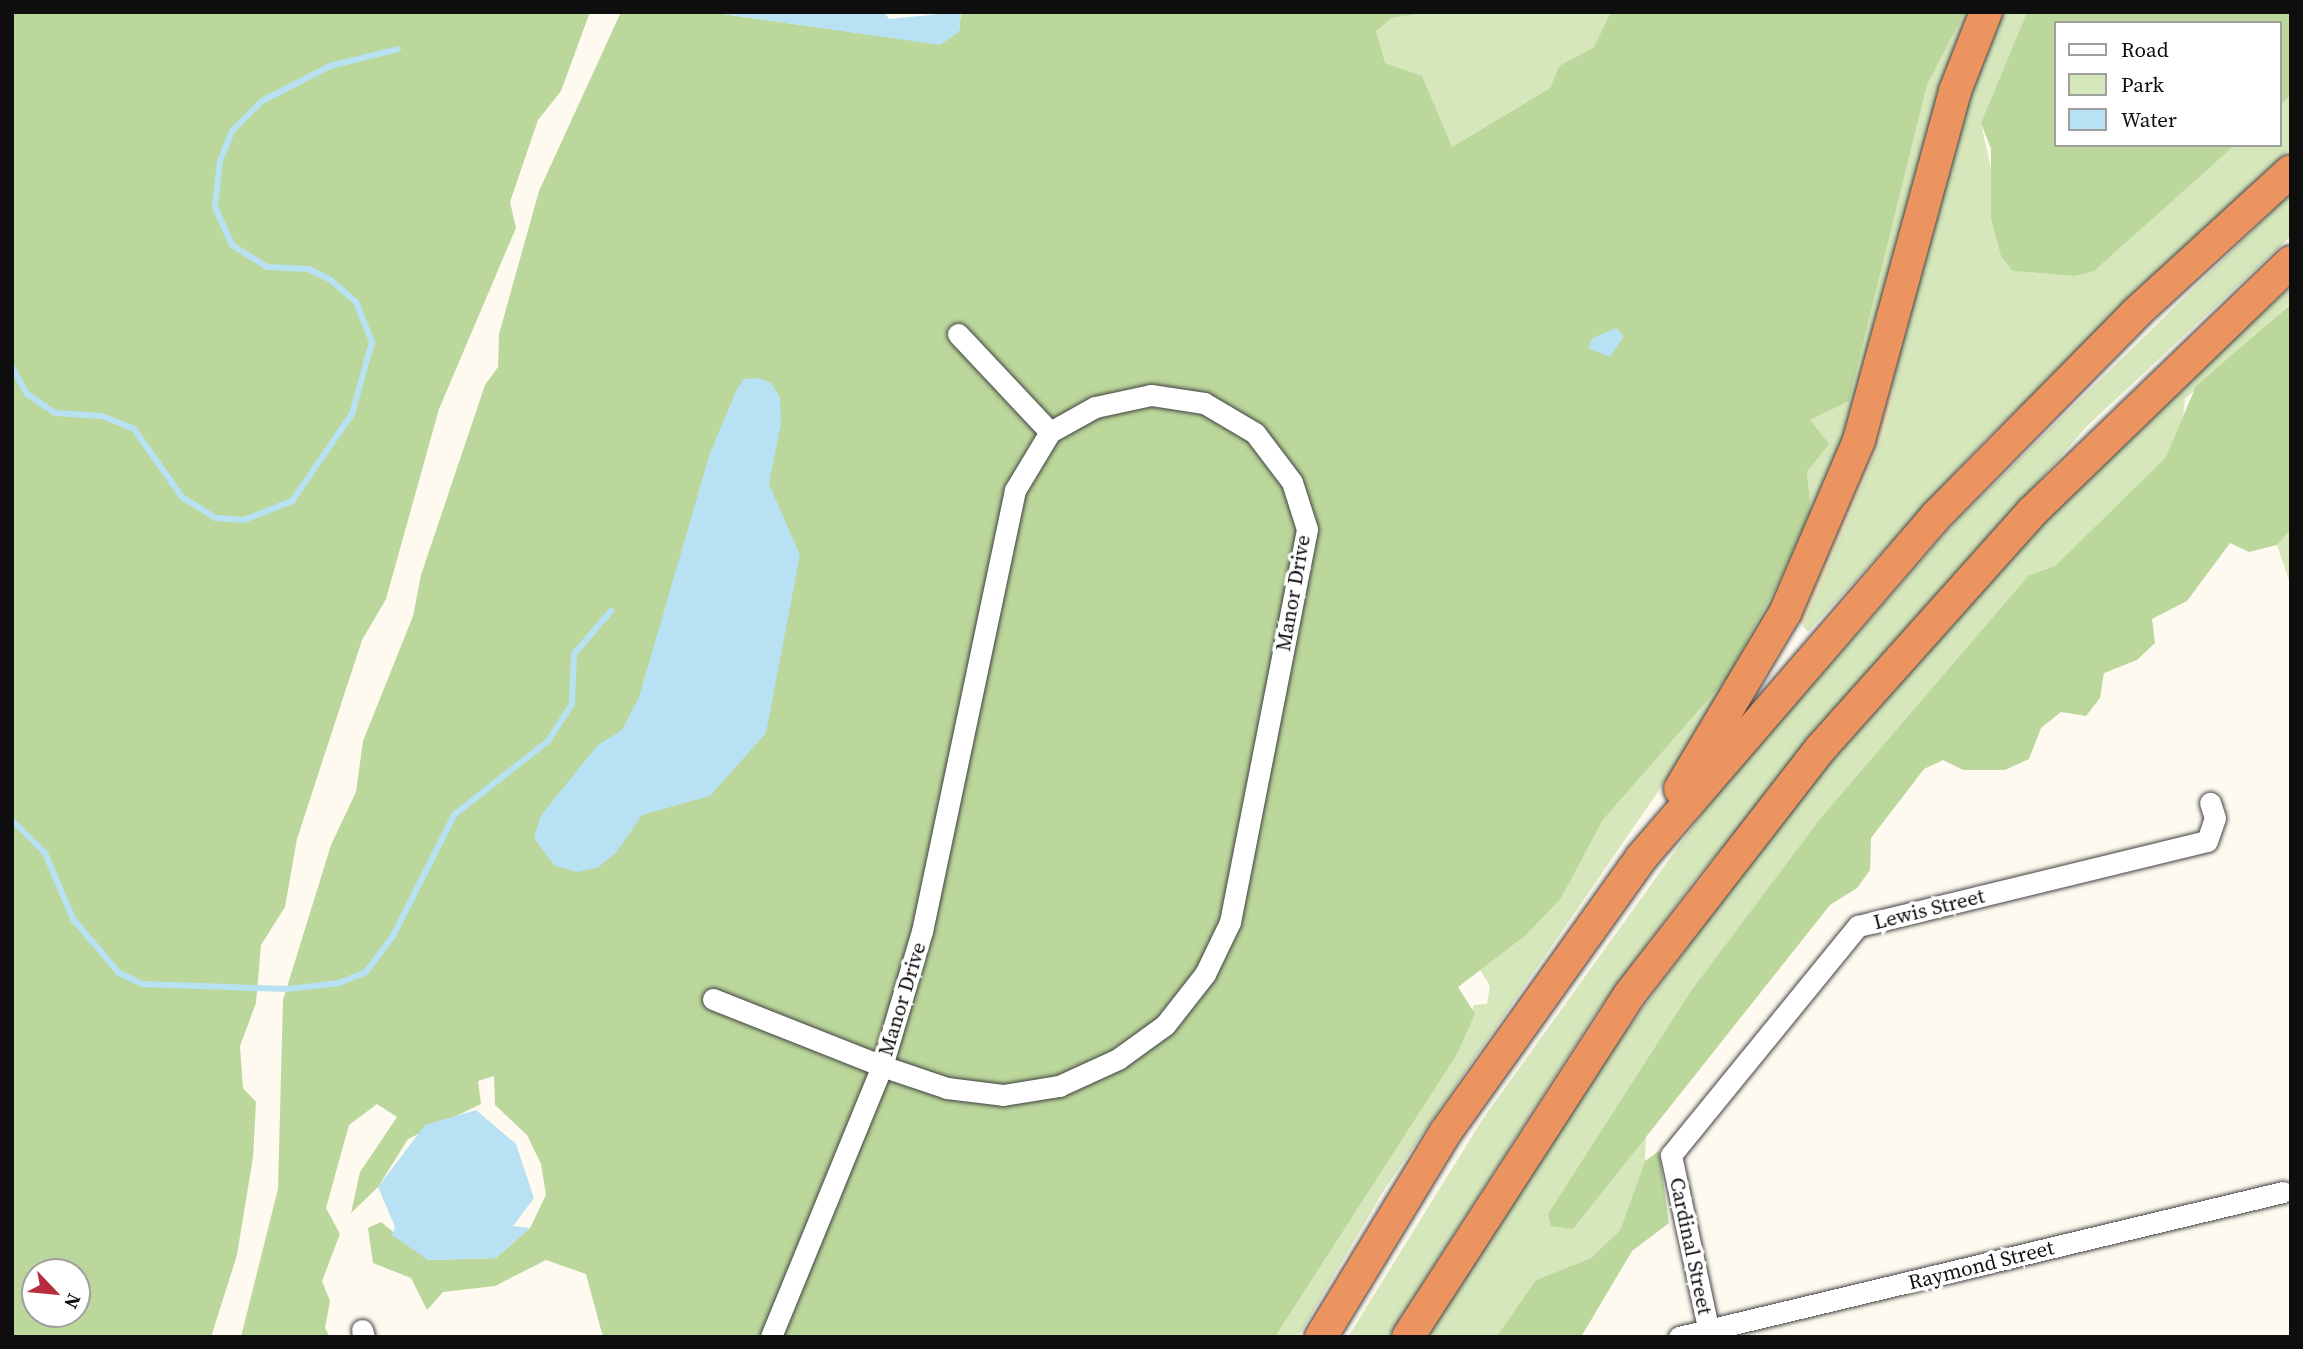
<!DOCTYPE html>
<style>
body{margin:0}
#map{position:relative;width:2303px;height:1349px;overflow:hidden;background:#fefaf0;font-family:"Source Serif 4",serif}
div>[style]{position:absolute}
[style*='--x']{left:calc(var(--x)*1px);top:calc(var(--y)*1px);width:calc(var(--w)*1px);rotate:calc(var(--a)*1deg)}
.green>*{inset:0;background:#d6e7bb}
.forest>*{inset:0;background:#bbd79b}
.sand>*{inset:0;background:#f7e6bf}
.water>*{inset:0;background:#b8e2f3}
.stream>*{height:6px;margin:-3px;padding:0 3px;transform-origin:3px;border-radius:3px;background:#b8e2f3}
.roads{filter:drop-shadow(0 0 2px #414141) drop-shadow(0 0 2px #414141)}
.minor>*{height:21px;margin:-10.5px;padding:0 10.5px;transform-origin:10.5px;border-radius:10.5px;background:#fff}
.highway>*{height:32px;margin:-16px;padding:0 16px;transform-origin:16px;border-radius:16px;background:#ec9460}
span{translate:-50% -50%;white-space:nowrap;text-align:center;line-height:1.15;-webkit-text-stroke:7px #fff;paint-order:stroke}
.street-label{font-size:21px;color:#0e0e0e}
.frame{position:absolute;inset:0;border:14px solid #0e0e0e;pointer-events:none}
.legend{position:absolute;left:2054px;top:21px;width:228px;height:126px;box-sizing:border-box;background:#fff;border:2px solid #9f9f9f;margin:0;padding:9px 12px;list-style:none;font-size:21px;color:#0e0e0e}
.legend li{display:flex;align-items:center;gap:14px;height:35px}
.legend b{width:35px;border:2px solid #9f9f9f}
.north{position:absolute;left:21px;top:1258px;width:70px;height:70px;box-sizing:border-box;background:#fff;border:2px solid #9f9f9f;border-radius:50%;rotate:116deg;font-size:19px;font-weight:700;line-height:28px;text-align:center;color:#0e0e0e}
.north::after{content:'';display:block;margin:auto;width:24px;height:32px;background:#b72d40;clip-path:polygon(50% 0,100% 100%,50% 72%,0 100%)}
</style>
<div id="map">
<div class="green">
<div style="clip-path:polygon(1430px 12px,1622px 12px,1610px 15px,1594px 47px,1559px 66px,1550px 88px,1452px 147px,1384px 63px,1376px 31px,1392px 18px)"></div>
<div style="clip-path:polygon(1965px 12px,1975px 12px,1880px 335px,1800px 561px,1684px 754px,1384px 1190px,1298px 1337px,1275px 1337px,1456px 1056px,1474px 1005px,1487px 1004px,1490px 986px,1480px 970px,1525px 936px,1602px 821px,1728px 677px,1779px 581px,1811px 511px,1807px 472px,1828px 444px,1809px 420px,1849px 401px,1927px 85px)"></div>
<div style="clip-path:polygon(1998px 12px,2027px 12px,1981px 123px,2013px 271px,2075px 276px,2094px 270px,2235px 145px,2280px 145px,2280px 105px,2291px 95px,2291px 148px,1983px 442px,1808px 632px,1803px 626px,1884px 433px,1894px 391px,1887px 381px,1957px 110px)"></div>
<div style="clip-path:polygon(2291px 193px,2291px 236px,2087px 426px,1696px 878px,1593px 1017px,1388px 1337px,1348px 1337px,1482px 1120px,1714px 797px,1958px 519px)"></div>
<div style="clip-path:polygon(2291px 287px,2291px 303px,2185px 399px,2182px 426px,2166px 457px,2055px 566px,2029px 575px,1819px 820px,1693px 988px,1573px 1229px,1646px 1136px,1645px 1161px,1620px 1230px,1591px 1258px,1536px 1280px,1496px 1337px,1424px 1337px,1577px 1098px,1786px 813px,2001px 566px,2149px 413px)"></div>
<div style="clip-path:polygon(2291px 529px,2291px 586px,2277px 545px)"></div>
</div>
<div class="forest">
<div style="clip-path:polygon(evenodd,12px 12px,590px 12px,561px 91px,538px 120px,510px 202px,516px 228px,439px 409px,386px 599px,362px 640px,297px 839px,285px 907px,261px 945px,256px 1003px,240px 1046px,243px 1088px,256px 1102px,253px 1157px,237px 1255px,211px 1337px,12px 1337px,12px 12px,77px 1272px,77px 1314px,35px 1314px,35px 1272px,77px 1272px)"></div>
<div style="clip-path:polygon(621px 12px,709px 12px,909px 40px,959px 32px,961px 12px,1430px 12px,1392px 18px,1376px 31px,1385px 63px,1422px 76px,1452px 147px,1550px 88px,1559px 66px,1594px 47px,1610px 14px,1965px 12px,1927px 85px,1849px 401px,1810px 420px,1829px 444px,1807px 472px,1811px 511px,1779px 581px,1728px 677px,1602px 821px,1561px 898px,1525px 936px,1458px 987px,1475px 1014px,1456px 1056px,1275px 1337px,603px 1337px,586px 1274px,546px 1260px,495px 1286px,443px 1292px,427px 1310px,411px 1278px,373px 1263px,368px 1228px,381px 1222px,428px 1260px,496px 1258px,530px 1228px,546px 1195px,541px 1164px,527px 1135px,495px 1105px,494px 1076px,478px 1081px,481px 1104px,408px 1139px,378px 1187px,351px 1213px,360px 1172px,397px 1117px,377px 1104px,349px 1125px,326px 1208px,340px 1234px,322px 1281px,330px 1301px,325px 1328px,330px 1337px,241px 1337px,278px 1189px,283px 1000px,331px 845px,356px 792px,363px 741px,413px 616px,421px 575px,485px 385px,498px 367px,499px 334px,539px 191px)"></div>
<div style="clip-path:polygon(2027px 12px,2291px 12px,2291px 95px,2280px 105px,2280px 23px,2056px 23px,2056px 145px,2235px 145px,2094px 271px,2075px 276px,2013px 271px,2001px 256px,1991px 218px,1991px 149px,1981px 123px)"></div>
<div style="clip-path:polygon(2291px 304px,2291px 529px,2277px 545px,2249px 552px,2230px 543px,2187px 601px,2152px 619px,2155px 643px,2137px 660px,2104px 673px,2100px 698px,2086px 716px,2061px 712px,2041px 728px,2029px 759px,2005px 770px,1963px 770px,1943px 760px,1924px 769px,1871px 838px,1870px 870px,1857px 888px,1830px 905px,1573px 1229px,1551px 1226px,1548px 1214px,1693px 988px,1819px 820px,2029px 575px,2055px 566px,2166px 457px,2196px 386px)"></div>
<div style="clip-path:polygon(1659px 1151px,1669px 1223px,1632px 1251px,1581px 1337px,1496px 1337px,1536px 1280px,1591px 1258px,1620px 1230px,1645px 1161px)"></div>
</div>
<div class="sand">
<div style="clip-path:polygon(1887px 381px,1894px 391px,1884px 433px,1803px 626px,1798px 620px)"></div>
</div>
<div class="water">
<div style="clip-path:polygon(709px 12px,884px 12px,889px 19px,961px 12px,959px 32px,940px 45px)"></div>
<div style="clip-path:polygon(1616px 328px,1624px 336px,1610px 357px,1588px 348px,1593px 338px)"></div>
<div style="clip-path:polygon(758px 378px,771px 383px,780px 397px,781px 424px,769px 484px,800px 555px,766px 733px,710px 796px,642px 815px,616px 853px,597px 868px,577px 872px,555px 866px,534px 838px,541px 815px,598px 745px,622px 730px,639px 697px,710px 453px,737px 389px,744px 379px)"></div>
<div style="clip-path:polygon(476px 1110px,516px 1144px,534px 1198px,513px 1226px,530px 1228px,496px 1258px,428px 1260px,392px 1235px,395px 1227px,378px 1187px,425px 1125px)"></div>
</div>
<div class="stream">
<div style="--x:12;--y:367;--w:31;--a:61"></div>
<div style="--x:27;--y:394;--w:34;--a:34"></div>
<div style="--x:55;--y:413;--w:47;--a:3.7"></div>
<div style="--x:102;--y:416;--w:35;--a:22"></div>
<div style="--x:134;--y:429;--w:83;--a:54.8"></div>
<div style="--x:182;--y:497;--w:40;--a:32"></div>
<div style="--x:216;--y:518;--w:28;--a:4"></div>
<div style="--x:244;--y:520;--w:52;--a:-21.6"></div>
<div style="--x:292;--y:501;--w:106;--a:-55.4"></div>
<div style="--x:352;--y:414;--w:75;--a:-74.5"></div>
<div style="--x:372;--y:342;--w:43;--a:-111.8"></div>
<div style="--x:356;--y:302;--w:33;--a:-139"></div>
<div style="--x:331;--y:280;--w:25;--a:-154"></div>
<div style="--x:308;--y:269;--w:41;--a:-177.2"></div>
<div style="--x:267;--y:267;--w:41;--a:-147.8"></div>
<div style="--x:232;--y:245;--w:42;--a:-114.1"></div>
<div style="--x:215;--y:207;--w:46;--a:-83.8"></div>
<div style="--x:220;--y:161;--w:32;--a:-68"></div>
<div style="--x:232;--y:131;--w:42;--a:-45"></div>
<div style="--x:262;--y:101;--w:76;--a:-27.2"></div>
<div style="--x:330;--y:66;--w:70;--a:-14"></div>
<div style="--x:12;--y:820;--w:47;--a:45"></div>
<div style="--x:45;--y:853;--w:72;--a:67"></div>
<div style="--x:73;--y:919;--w:71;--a:49.6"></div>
<div style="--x:119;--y:973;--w:26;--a:25"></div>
<div style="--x:143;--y:984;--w:145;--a:2"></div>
<div style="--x:288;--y:989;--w:51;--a:-6.7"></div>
<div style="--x:339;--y:983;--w:29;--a:-22"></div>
<div style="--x:366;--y:972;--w:45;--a:-53.1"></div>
<div style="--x:393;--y:936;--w:136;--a:-63.2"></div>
<div style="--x:454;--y:815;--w:120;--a:-38.2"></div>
<div style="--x:548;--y:741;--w:44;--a:-57"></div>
<div style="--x:572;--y:704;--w:50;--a:-87.7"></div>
<div style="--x:574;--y:654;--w:57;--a:-49.3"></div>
</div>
<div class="roads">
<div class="minor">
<div style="--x:958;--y:334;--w:134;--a:46.8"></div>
<div style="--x:713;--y:999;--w:182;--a:21.6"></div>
<div style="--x:882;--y:1066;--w:69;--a:18.7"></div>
<div style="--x:947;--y:1088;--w:56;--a:7.1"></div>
<div style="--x:1003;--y:1095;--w:57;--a:-9.1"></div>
<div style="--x:1059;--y:1086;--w:65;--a:-24.6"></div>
<div style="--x:1118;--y:1059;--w:58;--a:-35.9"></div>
<div style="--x:1165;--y:1025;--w:65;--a:-51.9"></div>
<div style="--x:1205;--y:974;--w:58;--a:-64.3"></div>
<div style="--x:1230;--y:922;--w:400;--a:-78.9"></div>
<div style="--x:1307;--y:529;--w:49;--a:-107.7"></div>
<div style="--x:1292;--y:482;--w:61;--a:-127.1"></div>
<div style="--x:1255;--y:433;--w:59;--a:-149.5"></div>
<div style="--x:1204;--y:403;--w:54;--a:-171.4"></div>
<div style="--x:1151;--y:395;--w:57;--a:167.9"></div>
<div style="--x:1095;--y:407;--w:51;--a:150.9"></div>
<div style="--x:1050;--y:432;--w:68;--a:121.1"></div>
<div style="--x:1015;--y:490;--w:451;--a:101.9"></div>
<div style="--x:922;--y:931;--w:141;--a:106.5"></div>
<div style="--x:882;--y:1066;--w:293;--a:112.3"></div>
<div style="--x:362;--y:1330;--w:7;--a:74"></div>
<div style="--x:1679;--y:1337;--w:621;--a:-13.5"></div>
<div style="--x:1710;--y:1337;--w:186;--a:-102.1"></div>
<div style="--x:1671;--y:1155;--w:296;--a:-50.8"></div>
<div style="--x:1858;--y:926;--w:359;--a:-13.7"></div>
<div style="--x:2207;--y:841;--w:24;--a:-71"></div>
<div style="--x:2215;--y:818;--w:16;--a:-108"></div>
</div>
<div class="highway">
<div style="--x:1680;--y:789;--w:205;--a:-59.2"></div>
<div style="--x:1785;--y:613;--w:188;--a:-66.8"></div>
<div style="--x:1859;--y:440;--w:362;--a:-74.6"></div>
<div style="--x:1955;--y:91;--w:85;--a:-68.6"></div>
<div style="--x:1321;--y:1337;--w:239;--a:-58.7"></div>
<div style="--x:1445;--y:1133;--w:338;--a:-54.5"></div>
<div style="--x:1641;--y:858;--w:450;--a:-49.2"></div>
<div style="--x:1935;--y:517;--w:286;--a:-45.4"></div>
<div style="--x:2136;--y:313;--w:210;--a:-42.5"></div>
<div style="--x:1408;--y:1337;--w:409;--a:-57.1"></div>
<div style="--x:1630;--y:994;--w:311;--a:-52.2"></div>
<div style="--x:1821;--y:748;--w:317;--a:-48.2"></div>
<div style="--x:2032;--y:512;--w:360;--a:-44"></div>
</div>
</div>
<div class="street-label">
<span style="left:1293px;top:593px;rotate:-80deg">Manor Drive</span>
<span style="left:1929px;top:909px;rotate:-14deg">Lewis Street</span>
<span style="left:902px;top:999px;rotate:-73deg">Manor Drive</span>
<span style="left:1691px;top:1246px;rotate:78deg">Cardinal Street</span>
<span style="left:1981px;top:1265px;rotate:-14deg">Raymond Street</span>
</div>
<div class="frame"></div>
<ul class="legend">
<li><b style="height:9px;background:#fff"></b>Road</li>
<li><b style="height:19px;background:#d6e7bb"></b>Park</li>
<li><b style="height:19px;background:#b8e2f3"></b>Water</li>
</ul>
<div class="north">N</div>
</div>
